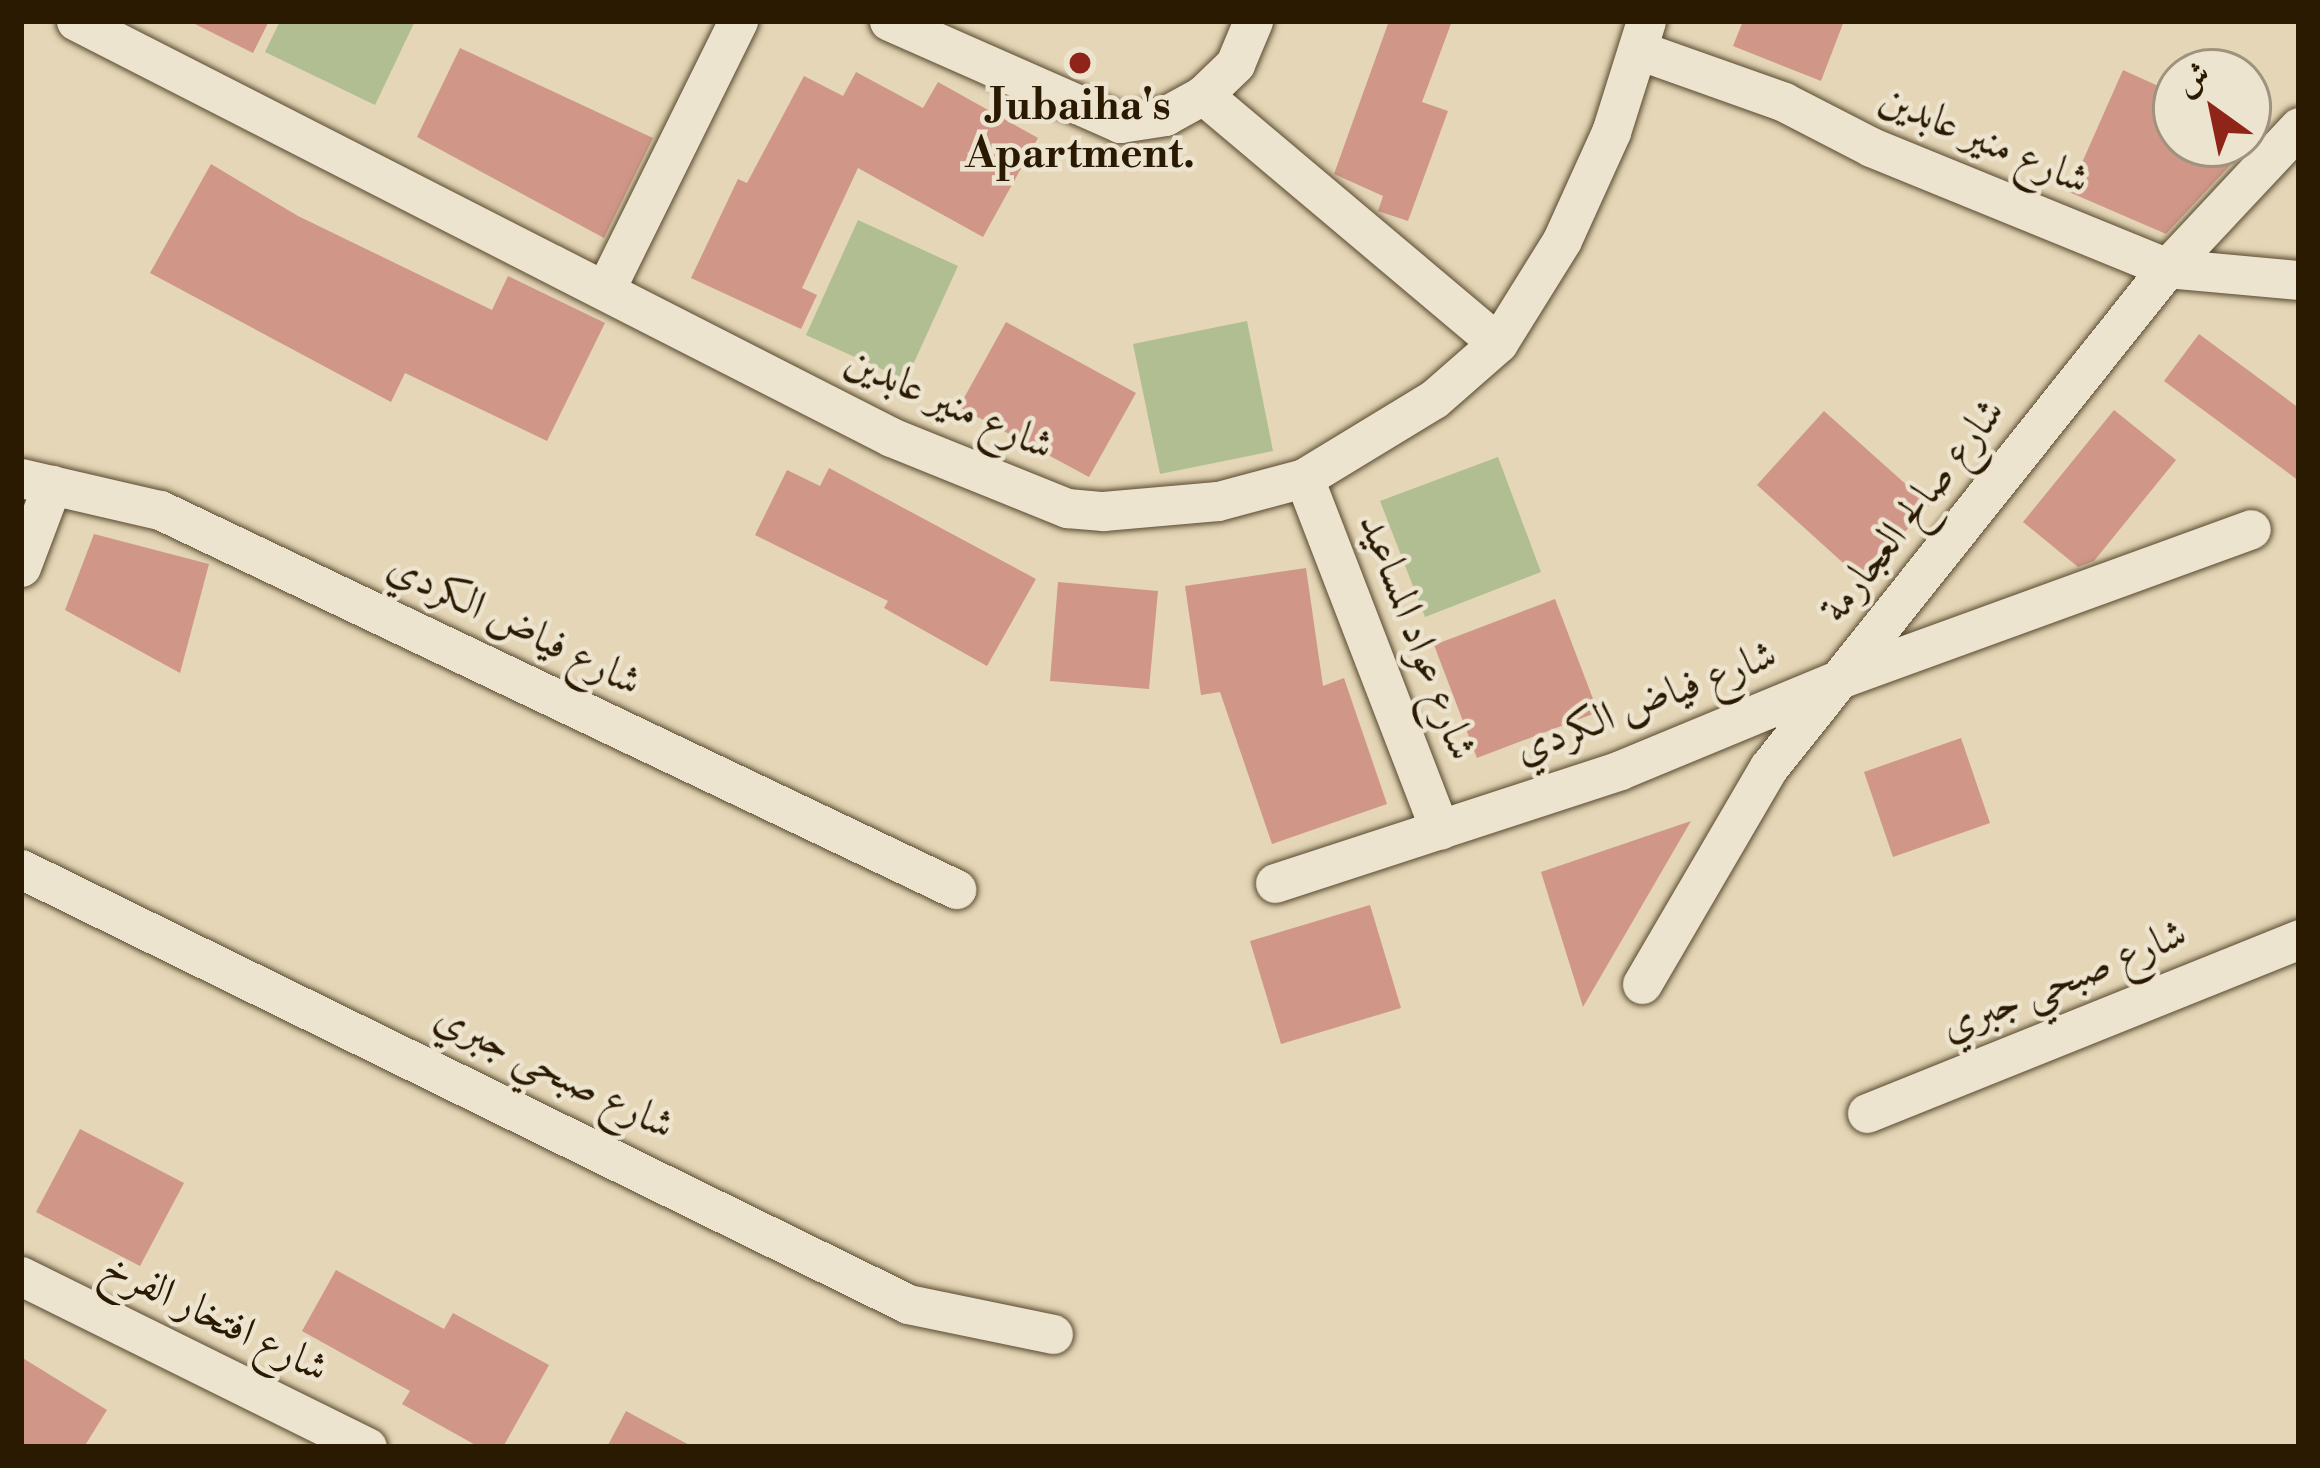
<!DOCTYPE html>
<meta charset="utf-8">
<style>
body{margin:0}
#map{position:relative;width:2320px;height:1468px;overflow:hidden;background:#e4d6b6;font-family:"Libre Bodoni",Amiri,serif}
div>[style]{position:absolute}
[style*='--x']{left:calc(var(--x)*1px);top:calc(var(--y)*1px);width:calc(var(--w)*1px);rotate:calc(var(--a)*1deg)}
.green>*{inset:0;background:#b0be91}
.building>*{inset:0;background:#d09788}
.roads{filter:drop-shadow(0 0 3px #59492f) drop-shadow(0 0 3px #59492f)}
.street>*{height:39px;margin:-19.5px;padding:0 19.5px;transform-origin:19.5px;border-radius:19.5px;background:#ede4d0}
.dots>*{width:33px;height:33px;translate:-50% -50%;box-sizing:border-box;border:6px solid #ede4d0;border-radius:50%}
span{translate:-50% -50%;white-space:nowrap;text-align:center;line-height:1.15;-webkit-text-stroke:9px #ede4d0;paint-order:stroke}
.poi-label{font-size:42px;color:#2b1a02;font-weight:700}
.street-label{font-size:42px;color:#2b1a02}
.frame{position:absolute;inset:0;border:24px solid #2b1a02;pointer-events:none}
.north{position:absolute;left:2152px;top:48px;width:120px;height:120px;box-sizing:border-box;background:#ede4d0;border:3px solid #9f937e;border-radius:50%;rotate:327deg;font-size:33px;font-weight:700;line-height:48px;text-align:center;color:#2b1a02}
.north::after{content:'';display:block;margin:auto;width:42px;height:54px;background:#8f2418;clip-path:polygon(50% 0,100% 100%,50% 72%,0 100%)}
</style>
<div id="map">
<div class="green">
<div style="clip-path:polygon(280px 21px,415px 21px,375px 105px,265px 52px)"></div>
<div style="clip-path:polygon(858px 220px,958px 266px,906px 380px,806px 335px)"></div>
<div style="clip-path:polygon(1247px 321px,1273px 451px,1160px 474px,1133px 344px)"></div>
<div style="clip-path:polygon(1498px 457px,1541px 572px,1425px 617px,1380px 501px)"></div>
</div>
<div class="building">
<div style="clip-path:polygon(189px 21px,269px 21px,253px 53px)"></div>
<div style="clip-path:polygon(1389px 21px,1452px 21px,1422px 102px,1448px 111px,1408px 221px,1378px 211px,1383px 196px,1334px 174px)"></div>
<div style="clip-path:polygon(1743px 21px,1844px 21px,1821px 81px,1733px 46px)"></div>
<div style="clip-path:polygon(460px 48px,653px 138px,604px 238px,417px 137px)"></div>
<div style="clip-path:polygon(2123px 70px,2176px 94px,2176px 144px,2250px 144px,2166px 234px,2069px 192px)"></div>
<div style="clip-path:polygon(856px 72px,923px 108px,938px 82px,1038px 138px,983px 237px,858px 168px,802px 288px,817px 295px,801px 329px,691px 278px,738px 179px,747px 183px,804px 76px,843px 96px)"></div>
<div style="clip-path:polygon(211px 164px,298px 216px,492px 310px,508px 276px,605px 323px,547px 441px,405px 373px,391px 402px,150px 273px)"></div>
<div style="clip-path:polygon(1006px 322px,1136px 393px,1089px 477px,959px 407px)"></div>
<div style="clip-path:polygon(2199px 334px,2299px 408px,2299px 481px,2164px 381px)"></div>
<div style="clip-path:polygon(2114px 410px,2176px 460px,2094px 561px,2078px 567px,2023px 522px)"></div>
<div style="clip-path:polygon(1824px 411px,1929px 505px,1862px 580px,1757px 485px)"></div>
<div style="clip-path:polygon(829px 468px,1036px 579px,987px 666px,884px 608px,888px 601px,755px 535px,787px 470px,820px 486px)"></div>
<div style="clip-path:polygon(94px 534px,209px 564px,180px 673px,65px 610px)"></div>
<div style="clip-path:polygon(1306px 568px,1323px 686px,1344px 678px,1387px 804px,1272px 844px,1220px 692px,1201px 695px,1185px 586px)"></div>
<div style="clip-path:polygon(1058px 582px,1158px 591px,1149px 689px,1050px 681px)"></div>
<div style="clip-path:polygon(1555px 599px,1598px 712px,1477px 758px,1434px 645px)"></div>
<div style="clip-path:polygon(1961px 738px,1990px 823px,1893px 857px,1864px 772px)"></div>
<div style="clip-path:polygon(1691px 821px,1583px 1007px,1541px 872px)"></div>
<div style="clip-path:polygon(1370px 905px,1401px 1008px,1281px 1044px,1250px 941px)"></div>
<div style="clip-path:polygon(80px 1129px,184px 1183px,140px 1266px,36px 1212px)"></div>
<div style="clip-path:polygon(336px 1270px,444px 1329px,453px 1313px,549px 1365px,503px 1447px,479px 1447px,402px 1404px,410px 1391px,302px 1331px)"></div>
<div style="clip-path:polygon(21px 1357px,107px 1410px,84px 1447px,21px 1447px)"></div>
<div style="clip-path:polygon(626px 1411px,693px 1447px,607px 1447px)"></div>
</div>
<div class="roads">
<div class="street">
<div style="--x:76;--y:21;--w:915;--a:27.04"></div>
<div style="--x:891;--y:437;--w:190;--a:22"></div>
<div style="--x:1067;--y:508;--w:36;--a:5"></div>
<div style="--x:1103;--y:511;--w:115;--a:-5"></div>
<div style="--x:1218;--y:501;--w:89;--a:-15"></div>
<div style="--x:1304;--y:478;--w:152;--a:-31.3"></div>
<div style="--x:1434;--y:399;--w:85;--a:-41.2"></div>
<div style="--x:1498;--y:343;--w:121;--a:-58.1"></div>
<div style="--x:1562;--y:240;--w:119;--a:-65.6"></div>
<div style="--x:1611;--y:132;--w:116;--a:-72.5"></div>
<div style="--x:889;--y:21;--w:253;--a:23.8"></div>
<div style="--x:1120;--y:123;--w:46;--a:-8.8"></div>
<div style="--x:1165;--y:116;--w:43;--a:-28.9"></div>
<div style="--x:1203;--y:95;--w:45;--a:-44.1"></div>
<div style="--x:1235;--y:64;--w:47;--a:-67.3"></div>
<div style="--x:1641;--y:51;--w:152;--a:19.6"></div>
<div style="--x:1784;--y:102;--w:98;--a:27.3"></div>
<div style="--x:1871;--y:147;--w:320;--a:22.2"></div>
<div style="--x:2167;--y:268;--w:133;--a:5.2"></div>
<div style="--x:1203;--y:95;--w:385;--a:40.1"></div>
<div style="--x:607;--y:286;--w:296;--a:-63.7"></div>
<div style="--x:21;--y:478;--w:143;--a:13"></div>
<div style="--x:160;--y:510;--w:882;--a:25.46"></div>
<div style="--x:1304;--y:478;--w:377;--a:68.9"></div>
<div style="--x:21;--y:567;--w:88;--a:-69.3"></div>
<div style="--x:21;--y:869;--w:988;--a:26.12"></div>
<div style="--x:908;--y:1304;--w:148;--a:11.7"></div>
<div style="--x:1275;--y:883;--w:363;--a:-18.1"></div>
<div style="--x:1620;--y:770;--w:240;--a:-22.5"></div>
<div style="--x:1842;--y:678;--w:435;--a:-20"></div>
<div style="--x:1642;--y:984;--w:251;--a:-59.7"></div>
<div style="--x:1769;--y:767;--w:638;--a:-51.42"></div>
<div style="--x:2167;--y:268;--w:193;--a:-46.9"></div>
<div style="--x:1867;--y:1113;--w:466;--a:-21.9"></div>
<div style="--x:21;--y:1276;--w:386;--a:26.3"></div>
</div>
</div>
<div class="dots">
<div style="left:1080px;top:63px;background:#8f2418"></div>
</div>
<div class="poi-label">
<span style="left:1080px;top:131px">Jubaiha's<br>Apartment.</span>
</div>
<div class="street-label">
<span style="left:1984px;top:140px;rotate:23deg">شارع منير عابدين</span>
<span style="left:949px;top:404px;rotate:24deg">شارع منير عابدين</span>
<span style="left:1913px;top:511px;rotate:-52deg">شارع صالح العجارمة</span>
<span style="left:514px;top:625px;rotate:26deg">شارع فياض الكردي</span>
<span style="left:1417px;top:637px;rotate:69deg">شارع عواد المساعيد</span>
<span style="left:1646px;top:703px;rotate:-21deg">شارع فياض الكردي</span>
<span style="left:2064px;top:981px;rotate:-22deg">شارع صبحي جبري</span>
<span style="left:554px;top:1072px;rotate:26deg">شارع صبحي جبري</span>
<span style="left:215px;top:1318px;rotate:26deg">شارع افتخار الفرخ</span>
</div>
<div class="frame"></div>
<div class="north">ش</div>
</div>
